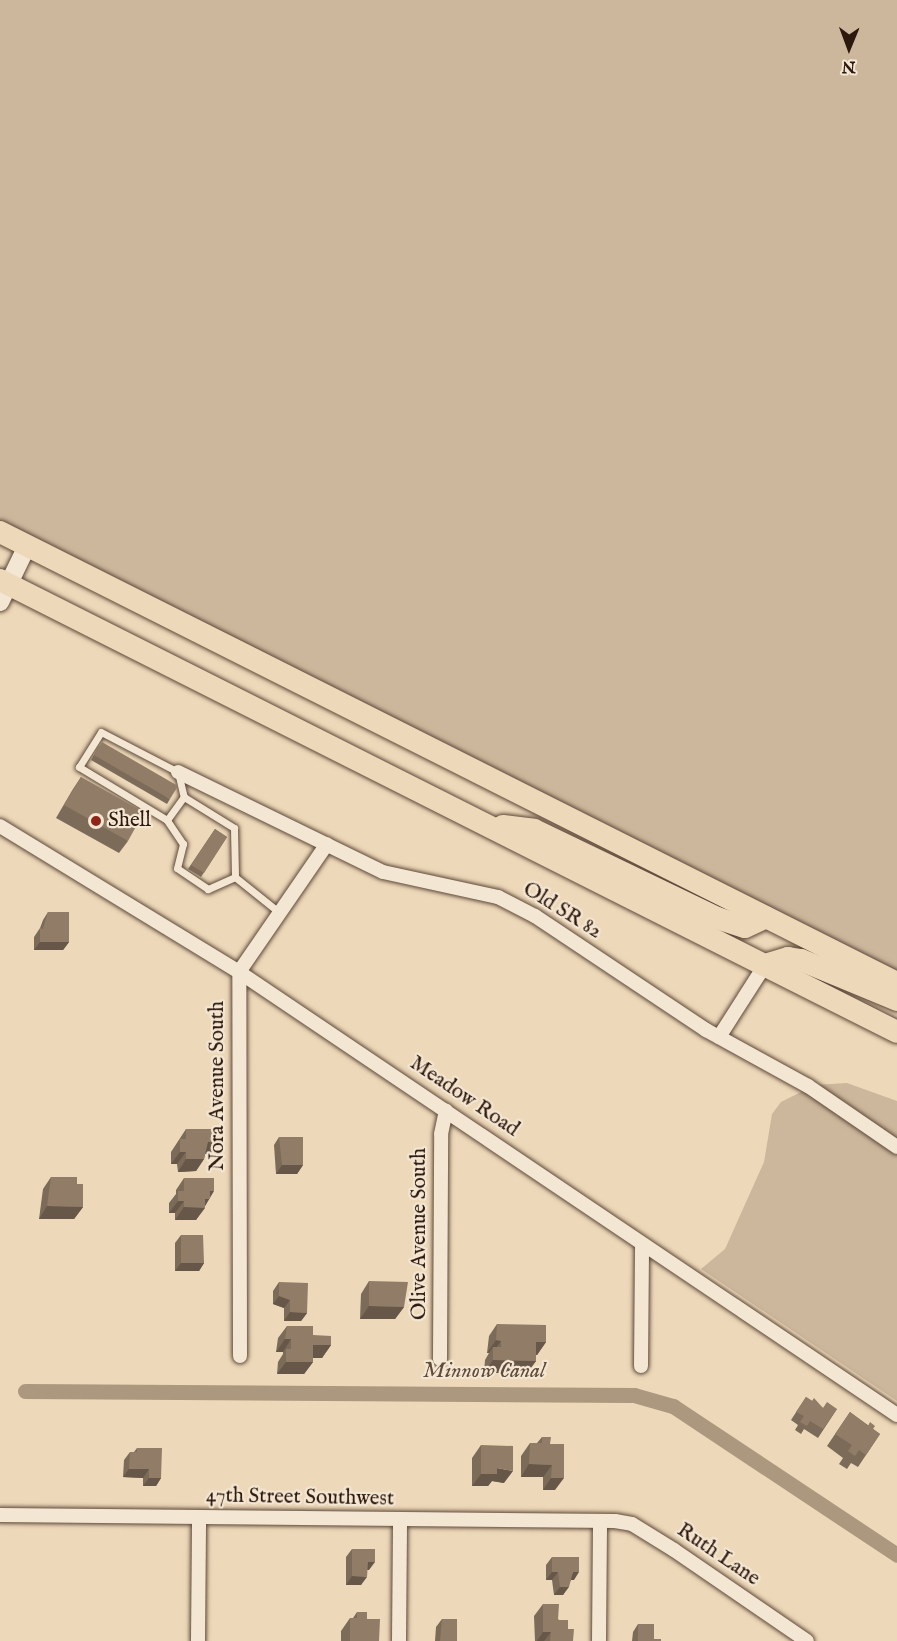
<!DOCTYPE html>
<style>
body{margin:0}
#map{position:relative;width:897px;height:1641px;overflow:hidden;background:#edd8b9;font-family:"IM FELL English",serif}
div>[style]{position:absolute}
[style*='--x']{left:calc(var(--x)*1px);top:calc(var(--y)*1px);width:calc(var(--w)*1px);rotate:calc(var(--a)*1deg)}
.green>*{inset:0;background:#ccb79c}
.canal>*{height:15px;margin:-7.5px;padding:0 7.5px;transform-origin:7.5px;border-radius:7.5px;background:#ac977f}
.roads{filter:drop-shadow(0 0 2px #5d4839) drop-shadow(0 0 2px #5d4839)}
.service>*{height:7px;margin:-3.5px;padding:0 3.5px;transform-origin:3.5px;border-radius:3.5px;background:#f3e6d2}
.minor>*{height:14px;margin:-7px;padding:0 7px;transform-origin:7px;border-radius:7px;background:#f3e6d2}
.tertiary>*{height:18px;margin:-9px;padding:0 9px;transform-origin:9px;border-radius:9px;background:#f3e6d2}
.trunk>*{height:22px;margin:-11px;padding:0 11px;transform-origin:11px;border-radius:11px;background:#edd8b9}
.wall>*{inset:0;background:#7d6b59}
.shaded-wall>*{inset:0;background:#665748}
.building>*{inset:0;background:#917c67}
.dots>*{width:16px;height:16px;translate:-50% -50%;box-sizing:border-box;border:3px solid #f3e6d2;border-radius:50%}
span{translate:-50% -50%;white-space:nowrap;text-align:center;line-height:1.15;-webkit-text-stroke:4.5px #f3e6d2;paint-order:stroke}
.poi-label{font-size:21px;color:#2d180e}
.left{translate:0 -50%;text-align:left}
.street-label{font-size:21px;color:#2d180e}
.water-label{font-size:22px;color:#604b3b;font-style:italic}
.north{position:absolute;left:819px;top:18px;width:60px;height:60px;-webkit-text-stroke:4px #f3e6d2;paint-order:stroke;rotate:181deg;font-size:16px;font-weight:700;line-height:24px;text-align:center;color:#2d180e}
.north::after{content:'';display:block;margin:auto;width:21px;height:27px;background:#2d180e;clip-path:polygon(50% 0,100% 100%,50% 72%,0 100%)}
</style>
<div id="map">
<div class="green">
<div style="clip-path:polygon(0 0,897px 0,897px 974px,0 524px)"></div>
<div style="clip-path:polygon(847px 1083px,897px 1101px,897px 1401px,701px 1269px,725px 1249px,764px 1162px,772px 1114px,781px 1102px,815px 1085px)"></div>
</div>
<div class="canal">
<div style="--x:25;--y:1391;--w:609;--a:0.38"></div>
<div style="--x:634;--y:1395;--w:41;--a:15.8"></div>
<div style="--x:673;--y:1406;--w:269;--a:33.6"></div>
</div>
<div class="roads">
<div class="service">
<div style="--x:167;--y:820;--w:29;--a:-54"></div>
<div style="--x:235;--y:877;--w:30;--a:156"></div>
<div style="--x:208;--y:889;--w:37;--a:-146"></div>
<div style="--x:177;--y:868;--w:25;--a:-76"></div>
<div style="--x:183;--y:844;--w:29;--a:-124"></div>
<div style="--x:167;--y:820;--w:103;--a:-148.9"></div>
<div style="--x:79;--y:767;--w:41;--a:-57.8"></div>
<div style="--x:101;--y:732;--w:87;--a:27.5"></div>
<div style="--x:178;--y:772;--w:26;--a:77"></div>
<div style="--x:184;--y:797;--w:59;--a:31.8"></div>
<div style="--x:234;--y:828;--w:49;--a:88.8"></div>
<div style="--x:235;--y:877;--w:58;--a:38.7"></div>
</div>
<div class="minor">
<div style="--x:178;--y:772;--w:228;--a:26"></div>
<div style="--x:383;--y:872;--w:118;--a:12.3"></div>
<div style="--x:498;--y:897;--w:42;--a:27.2"></div>
<div style="--x:535;--y:916;--w:206;--a:33.7"></div>
<div style="--x:706;--y:1030;--w:116;--a:28.8"></div>
<div style="--x:808;--y:1086;--w:108;--a:34.4"></div>
<div style="--x:0;--y:826;--w:280;--a:31.4"></div>
<div style="--x:239;--y:972;--w:793;--a:33.95"></div>
<div style="--x:719;--y:1037;--w:85;--a:-57.4"></div>
<div style="--x:240;--y:1356;--w:384;--a:-90.1"></div>
<div style="--x:239;--y:972;--w:155;--a:-55.5"></div>
<div style="--x:440;--y:1359;--w:225;--a:-89.7"></div>
<div style="--x:441;--y:1134;--w:24;--a:-78"></div>
<div style="--x:641;--y:1366;--w:122;--a:-89.5"></div>
<div style="--x:0;--y:1515;--w:615;--a:0.56"></div>
<div style="--x:615;--y:1521;--w:17;--a:10"></div>
<div style="--x:632;--y:1524;--w:49;--a:31.8"></div>
<div style="--x:674;--y:1550;--w:161;--a:34.4"></div>
<div style="--x:198;--y:1641;--w:123;--a:-89.5"></div>
<div style="--x:399;--y:1641;--w:121;--a:-89.5"></div>
<div style="--x:599;--y:1641;--w:120;--a:-89.5"></div>
</div>
<div class="tertiary">
<div style="--x:0;--y:602;--w:62;--a:-64.3"></div>
</div>
<div class="trunk">
<div style="--x:0;--y:532;--w:1004;--a:26.69"></div>
<div style="--x:0;--y:580;--w:1004;--a:26.74"></div>
<div style="--x:503;--y:826;--w:31;--a:7"></div>
<div style="--x:534;--y:830;--w:203;--a:25.7"></div>
<div style="--x:717;--y:918;--w:29;--a:18"></div>
<div style="--x:745;--y:927;--w:23;--a:-25"></div>
<div style="--x:765;--y:965;--w:24;--a:-17"></div>
<div style="--x:788;--y:958;--w:13;--a:9"></div>
<div style="--x:801;--y:960;--w:104;--a:22.6"></div>
</div>
</div>
<div class="wall">
<div style="clip-path:polygon(99px 746px,170px 799px,167px 804px,91px 760px)"></div>
<div style="clip-path:polygon(81px 777px,128px 841px,119px 853px,56px 818px,73px 789px)"></div>
<div style="clip-path:polygon(215px 829px,227px 837px,201px 877px,188px 869px)"></div>
<div style="clip-path:polygon(48px 912px,69px 942px,63px 950px,34px 950px,34px 937px,40px 928px,43px 920px)"></div>
<div style="clip-path:polygon(186px 1129px,218px 1142px,210px 1154px,205px 1154px,204px 1159px,196px 1171px,178px 1172px,177px 1164px,171px 1164px,171px 1152px)"></div>
<div style="clip-path:polygon(279px 1137px,303px 1165px,297px 1174px,276px 1174px,274px 1145px)"></div>
<div style="clip-path:polygon(51px 1177px,77px 1184px,83px 1207px,74px 1219px,39px 1219px,43px 1189px)"></div>
<div style="clip-path:polygon(184px 1178px,210px 1197px,196px 1220px,175px 1220px,175px 1213px,169px 1213px,169px 1203px,176px 1194px,176px 1190px)"></div>
<div style="clip-path:polygon(181px 1235px,204px 1263px,199px 1271px,175px 1271px,175px 1243px)"></div>
<div style="clip-path:polygon(369px 1281px,404px 1307px,395px 1319px,360px 1319px,361px 1294px)"></div>
<div style="clip-path:polygon(279px 1282px,307px 1313px,301px 1321px,284px 1321px,284px 1308px,273px 1304px,273px 1291px)"></div>
<div style="clip-path:polygon(497px 1324px,546px 1342px,537px 1355px,536px 1355px,536px 1361px,527px 1373px,484px 1373px,485px 1360px,489px 1353px,487px 1353px,489px 1336px)"></div>
<div style="clip-path:polygon(287px 1326px,313px 1335px,331px 1345px,322px 1358px,313px 1358px,313px 1362px,304px 1374px,277px 1374px,278px 1362px,283px 1354px,283px 1352px,276px 1352px,278px 1338px)"></div>
<div style="clip-path:polygon(806px 1397px,823px 1408px,837px 1409px,818px 1438px,804px 1429px,801px 1434px,795px 1430px,798px 1425px,791px 1420px)"></div>
<div style="clip-path:polygon(850px 1412px,880px 1434px,858px 1467px,851px 1463px,847px 1469px,839px 1464px,843px 1458px,827px 1446px)"></div>
<div style="clip-path:polygon(542px 1437px,550px 1444px,555px 1490px,543px 1490px,543px 1477px,521px 1477px,521px 1456px,530px 1443px,537px 1443px)"></div>
<div style="clip-path:polygon(481px 1445px,504px 1483px,492px 1481px,488px 1486px,472px 1486px,472px 1458px)"></div>
<div style="clip-path:polygon(137px 1448px,161px 1478px,156px 1486px,143px 1486px,143px 1478px,123px 1477px,124px 1460px,130px 1452px,134px 1452px)"></div>
<div style="clip-path:polygon(352px 1549px,369px 1570px,367px 1570px,361px 1585px,346px 1585px,346px 1557px)"></div>
<div style="clip-path:polygon(552px 1557px,574px 1580px,571px 1580px,563px 1595px,554px 1595px,552px 1580px,546px 1580px,546px 1565px)"></div>
<div style="clip-path:polygon(543px 1604px,568px 1629px,573px 1641px,535px 1641px,534px 1616px)"></div>
<div style="clip-path:polygon(357px 1612px,367px 1619px,379px 1641px,341px 1641px,341px 1631px,350px 1618px,353px 1618px)"></div>
<div style="clip-path:polygon(442px 1619px,457px 1641px,435px 1641px,436px 1627px)"></div>
<div style="clip-path:polygon(638px 1624px,654px 1639px,661px 1641px,632px 1641px,633px 1632px)"></div>
</div>
<div class="shaded-wall">
<div style="clip-path:polygon(40px 942px,69px 942px,63px 950px,34px 950px)"></div>
<div style="clip-path:polygon(208px 1142px,218px 1142px,210px 1154px,199px 1154px)"></div>
<div style="clip-path:polygon(180px 1152px,186px 1152px,177px 1164px,171px 1164px)"></div>
<div style="clip-path:polygon(186px 1159px,204px 1159px,196px 1171px,178px 1172px)"></div>
<div style="clip-path:polygon(282px 1165px,303px 1165px,297px 1174px,276px 1174px)"></div>
<div style="clip-path:polygon(210px 1191px,214px 1191px,204px 1208px,205px 1208px,196px 1220px,175px 1220px,184px 1207px)"></div>
<div style="clip-path:polygon(178px 1201px,184px 1201px,175px 1213px,169px 1213px)"></div>
<div style="clip-path:polygon(47px 1206px,83px 1207px,74px 1219px,39px 1219px)"></div>
<div style="clip-path:polygon(181px 1263px,204px 1263px,199px 1271px,175px 1271px)"></div>
<div style="clip-path:polygon(279px 1296px,290px 1300px,284px 1308px,273px 1304px)"></div>
<div style="clip-path:polygon(369px 1306px,404px 1307px,395px 1319px,360px 1319px)"></div>
<div style="clip-path:polygon(290px 1312px,307px 1313px,301px 1321px,284px 1321px)"></div>
<div style="clip-path:polygon(285px 1339px,291px 1339px,283px 1352px,276px 1352px)"></div>
<div style="clip-path:polygon(496px 1340px,501px 1341px,493px 1352px,493px 1347px,489px 1353px,487px 1353px)"></div>
<div style="clip-path:polygon(536px 1342px,546px 1342px,537px 1355px,528px 1355px)"></div>
<div style="clip-path:polygon(313px 1345px,331px 1345px,322px 1358px,304px 1358px)"></div>
<div style="clip-path:polygon(493px 1360px,536px 1361px,527px 1373px,484px 1373px)"></div>
<div style="clip-path:polygon(286px 1362px,313px 1362px,304px 1374px,277px 1374px)"></div>
<div style="clip-path:polygon(529px 1464px,552px 1465px,543px 1477px,521px 1477px)"></div>
<div style="clip-path:polygon(497px 1468px,513px 1471px,504px 1483px,492px 1481px,488px 1486px,472px 1486px,481px 1474px)"></div>
<div style="clip-path:polygon(129px 1469px,149px 1469px,143px 1478px,123px 1477px)"></div>
<div style="clip-path:polygon(149px 1478px,161px 1478px,156px 1486px,143px 1486px)"></div>
<div style="clip-path:polygon(551px 1478px,564px 1478px,555px 1490px,543px 1490px)"></div>
<div style="clip-path:polygon(368px 1562px,375px 1562px,369px 1570px,362px 1570px)"></div>
<div style="clip-path:polygon(552px 1572px,558px 1572px,552px 1580px,546px 1580px)"></div>
<div style="clip-path:polygon(573px 1572px,579px 1572px,574px 1580px,567px 1580px)"></div>
<div style="clip-path:polygon(352px 1576px,367px 1577px,361px 1585px,346px 1585px)"></div>
<div style="clip-path:polygon(560px 1587px,569px 1587px,563px 1595px,554px 1595px)"></div>
<div style="clip-path:polygon(543px 1632px,551px 1632px,544px 1641px,537px 1641px)"></div>
</div>
<div class="building">
<div style="clip-path:polygon(102px 742px,178px 786px,170px 799px,94px 755px)"></div>
<div style="clip-path:polygon(81px 777px,144px 812px,128px 841px,64px 805px)"></div>
<div style="clip-path:polygon(215px 829px,227px 837px,204px 873px,191px 865px)"></div>
<div style="clip-path:polygon(48px 912px,69px 912px,69px 942px,40px 942px,40px 928px,43px 929px)"></div>
<div style="clip-path:polygon(186px 1129px,218px 1129px,218px 1142px,208px 1142px,204px 1159px,186px 1159px,186px 1152px,180px 1152px,180px 1139px,186px 1139px)"></div>
<div style="clip-path:polygon(279px 1137px,303px 1137px,303px 1165px,282px 1165px)"></div>
<div style="clip-path:polygon(51px 1177px,77px 1177px,77px 1184px,83px 1184px,83px 1207px,47px 1206px)"></div>
<div style="clip-path:polygon(184px 1178px,214px 1178px,214px 1191px,210px 1191px,210px 1199px,205px 1199px,205px 1208px,184px 1207px,184px 1201px,178px 1201px,178px 1191px,184px 1191px)"></div>
<div style="clip-path:polygon(181px 1235px,203px 1235px,204px 1263px,181px 1263px)"></div>
<div style="clip-path:polygon(369px 1281px,408px 1282px,404px 1307px,369px 1306px)"></div>
<div style="clip-path:polygon(279px 1282px,308px 1283px,307px 1313px,290px 1312px,290px 1300px,279px 1296px)"></div>
<div style="clip-path:polygon(497px 1324px,546px 1325px,546px 1342px,536px 1342px,536px 1361px,493px 1360px,493px 1347px,501px 1347px,501px 1341px,496px 1340px)"></div>
<div style="clip-path:polygon(287px 1326px,313px 1326px,313px 1335px,331px 1336px,331px 1345px,313px 1345px,313px 1362px,286px 1362px,286px 1349px,291px 1349px,291px 1339px,285px 1339px)"></div>
<div style="clip-path:polygon(806px 1397px,812px 1401px,814px 1398px,823px 1408px,827px 1402px,837px 1409px,823px 1429px,810px 1421px,807px 1426px,800px 1422px,804px 1416px,796px 1412px)"></div>
<div style="clip-path:polygon(850px 1412px,868px 1426px,870px 1422px,875px 1426px,873px 1429px,880px 1434px,866px 1455px,859px 1450px,855px 1456px,848px 1451px,852px 1445px,835px 1434px)"></div>
<div style="clip-path:polygon(542px 1437px,551px 1437px,550px 1444px,564px 1444px,564px 1478px,551px 1478px,552px 1465px,529px 1464px,530px 1443px,542px 1443px)"></div>
<div style="clip-path:polygon(481px 1445px,513px 1446px,513px 1471px,497px 1468px,497px 1474px,481px 1474px)"></div>
<div style="clip-path:polygon(137px 1448px,162px 1448px,161px 1478px,149px 1478px,149px 1469px,129px 1469px,130px 1452px,137px 1452px)"></div>
<div style="clip-path:polygon(352px 1549px,375px 1549px,375px 1562px,368px 1562px,367px 1577px,352px 1576px)"></div>
<div style="clip-path:polygon(552px 1557px,579px 1557px,579px 1572px,573px 1572px,569px 1587px,560px 1587px,558px 1572px,552px 1572px)"></div>
<div style="clip-path:polygon(543px 1604px,559px 1604px,558px 1620px,568px 1620px,568px 1629px,574px 1629px,573px 1641px,550px 1641px,551px 1632px,543px 1632px)"></div>
<div style="clip-path:polygon(357px 1612px,367px 1612px,367px 1619px,380px 1619px,379px 1641px,350px 1641px,350px 1618px,357px 1618px)"></div>
<div style="clip-path:polygon(442px 1619px,457px 1619px,457px 1641px,440px 1641px)"></div>
<div style="clip-path:polygon(638px 1624px,654px 1624px,654px 1639px,661px 1639px,661px 1641px,638px 1641px)"></div>
</div>
<div class="dots">
<div style="left:96px;top:821px;background:#8f2418"></div>
</div>
<div class="poi-label">
<span class="left" style="left:108px;top:821px">Shell</span>
</div>
<div class="street-label">
<span style="left:562px;top:911px;rotate:32deg">Old SR 82</span>
<span style="left:218px;top:1086px;rotate:-90deg">Nora Avenue South</span>
<span style="left:464px;top:1097px;rotate:34deg">Meadow Road</span>
<span style="left:420px;top:1234px;rotate:-90deg">Olive Avenue South</span>
<span style="left:300px;top:1498px;rotate:1deg">47th Street Southwest</span>
<span style="left:718px;top:1555px;rotate:34deg">Ruth Lane</span>
</div>
<div class="water-label">
<span style="left:484px;top:1372px">Minnow Canal</span>
</div>
<div class="north">N</div>
</div>
